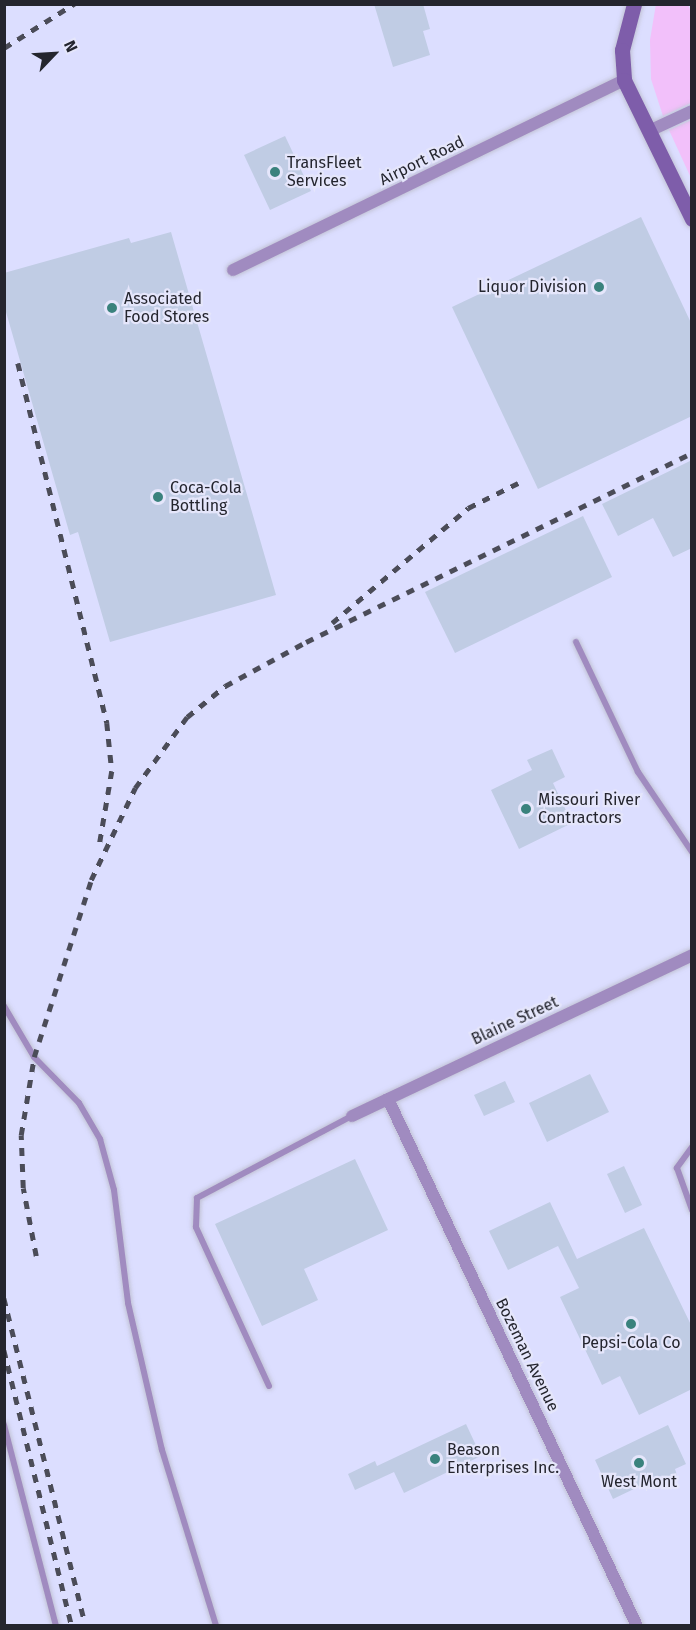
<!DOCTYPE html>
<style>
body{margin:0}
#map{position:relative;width:696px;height:1630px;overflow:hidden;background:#e5e6fb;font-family:"Fira Sans",sans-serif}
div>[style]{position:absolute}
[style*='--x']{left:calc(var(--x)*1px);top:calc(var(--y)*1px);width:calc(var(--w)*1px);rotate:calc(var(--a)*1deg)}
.built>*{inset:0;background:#dcdeff}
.green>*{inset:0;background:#f2c0fa}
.building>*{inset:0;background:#c0cce4}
.roads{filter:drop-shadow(0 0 2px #c2c3d6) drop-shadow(0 0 2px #c2c3d6)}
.lane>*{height:6px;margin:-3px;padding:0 3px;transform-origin:3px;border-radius:3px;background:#a08bc0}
.street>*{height:12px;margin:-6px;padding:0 6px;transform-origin:6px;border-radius:6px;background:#a08bc0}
.secondary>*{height:15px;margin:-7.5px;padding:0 7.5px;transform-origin:7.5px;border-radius:7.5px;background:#7e5daa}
.rail>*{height:4.5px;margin-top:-2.25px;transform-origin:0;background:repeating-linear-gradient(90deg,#4b4c58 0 8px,transparent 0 16px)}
.dots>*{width:16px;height:16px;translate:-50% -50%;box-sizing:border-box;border:3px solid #e5e6fb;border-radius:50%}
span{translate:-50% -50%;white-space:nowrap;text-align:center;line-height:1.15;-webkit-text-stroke:4.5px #e5e6fb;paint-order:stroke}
.street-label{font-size:16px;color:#24252e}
.poi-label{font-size:16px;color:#24252e}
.left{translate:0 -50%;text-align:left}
.right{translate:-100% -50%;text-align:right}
.frame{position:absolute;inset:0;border:6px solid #24252e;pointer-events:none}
.north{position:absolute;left:24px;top:24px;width:60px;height:60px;-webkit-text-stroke:4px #e5e6fb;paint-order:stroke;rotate:65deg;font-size:16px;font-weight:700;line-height:24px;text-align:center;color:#24252e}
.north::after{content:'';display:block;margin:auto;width:21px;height:27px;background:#24252e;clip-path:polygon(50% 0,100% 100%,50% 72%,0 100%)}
</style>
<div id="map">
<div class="built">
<div style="clip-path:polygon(5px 5px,691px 5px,691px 1625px,5px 1626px)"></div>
</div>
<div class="green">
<div style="clip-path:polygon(656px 4px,688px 5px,691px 11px,691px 103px,663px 116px,651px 79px,650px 40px)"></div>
<div style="clip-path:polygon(691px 120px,691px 178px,669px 130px)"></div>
</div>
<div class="building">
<div style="clip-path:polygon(374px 4px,423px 4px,430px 29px,423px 31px,430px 55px,393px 67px)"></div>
<div style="clip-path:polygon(285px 136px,311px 191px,270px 210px,244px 155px)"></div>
<div style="clip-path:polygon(641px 217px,692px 325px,692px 416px,538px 489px,452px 307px)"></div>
<div style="clip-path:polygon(171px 232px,276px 595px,110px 642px,78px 532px,70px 535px,4px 305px,4px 273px,129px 238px,131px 243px)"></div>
<div style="clip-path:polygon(692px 460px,692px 548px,673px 557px,653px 518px,618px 536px,602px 504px)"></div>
<div style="clip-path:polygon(583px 516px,612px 577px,455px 653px,425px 592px)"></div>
<div style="clip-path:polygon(552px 749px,565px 777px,553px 783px,572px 823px,519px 849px,491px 790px,532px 770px,527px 760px)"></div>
<div style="clip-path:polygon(590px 1074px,609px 1112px,547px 1142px,529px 1103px)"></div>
<div style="clip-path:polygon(505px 1081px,515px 1102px,484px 1116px,474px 1095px)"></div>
<div style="clip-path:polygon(355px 1159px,388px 1230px,304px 1269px,318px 1300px,262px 1326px,215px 1224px)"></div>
<div style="clip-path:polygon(624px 1166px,642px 1205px,625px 1213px,607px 1174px)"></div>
<div style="clip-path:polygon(550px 1202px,577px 1259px,644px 1228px,692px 1327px,692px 1389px,639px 1415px,620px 1376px,602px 1385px,560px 1297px,579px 1288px,558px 1246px,508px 1270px,489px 1231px)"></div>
<div style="clip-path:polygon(466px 1424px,481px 1456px,404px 1493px,394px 1472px,355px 1490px,348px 1474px,375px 1461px,377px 1466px)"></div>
<div style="clip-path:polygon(668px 1425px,686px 1464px,675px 1469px,677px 1475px,663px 1481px,661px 1476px,613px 1499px,595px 1460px)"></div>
</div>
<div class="roads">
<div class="lane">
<div style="--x:576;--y:642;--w:144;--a:64.5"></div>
<div style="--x:638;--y:772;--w:97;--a:56"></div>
<div style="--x:4;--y:1006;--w:59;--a:59.5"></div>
<div style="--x:34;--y:1057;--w:64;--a:45.6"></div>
<div style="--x:79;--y:1103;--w:42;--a:59.7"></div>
<div style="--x:100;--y:1139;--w:53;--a:74.6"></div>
<div style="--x:114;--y:1190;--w:114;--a:82.9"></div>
<div style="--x:128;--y:1303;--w:151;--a:77"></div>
<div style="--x:162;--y:1450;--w:184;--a:72.9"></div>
<div style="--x:692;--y:1147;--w:26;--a:126"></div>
<div style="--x:677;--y:1168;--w:45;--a:70.3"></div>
<div style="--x:269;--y:1386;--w:175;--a:-114.7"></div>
<div style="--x:196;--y:1227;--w:29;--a:-88"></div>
<div style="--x:197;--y:1198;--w:175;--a:-27.9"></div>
<div style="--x:4;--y:1425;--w:208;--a:75.5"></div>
</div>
<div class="street">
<div style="--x:649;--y:131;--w:47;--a:-24.9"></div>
<div style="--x:233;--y:270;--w:435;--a:-25.9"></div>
<div style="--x:388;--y:1099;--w:583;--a:64.71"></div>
<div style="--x:352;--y:1116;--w:376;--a:-25.3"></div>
</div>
<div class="secondary">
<div style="--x:634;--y:4;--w:48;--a:104.6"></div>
<div style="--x:622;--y:50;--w:30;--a:86"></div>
<div style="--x:624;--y:80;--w:155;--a:63.9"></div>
</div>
</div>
<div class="rail">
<div style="--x:4;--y:48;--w:83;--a:-32.2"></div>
<div style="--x:18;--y:363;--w:371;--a:76.1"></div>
<div style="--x:107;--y:723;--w:48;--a:84.1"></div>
<div style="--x:112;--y:771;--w:78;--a:99.6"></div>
<div style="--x:332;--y:623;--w:178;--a:-40.2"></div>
<div style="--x:468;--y:508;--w:56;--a:-26.6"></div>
<div style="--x:36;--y:1256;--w:69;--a:-100.8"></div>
<div style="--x:23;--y:1188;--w:53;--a:-92.2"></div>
<div style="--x:21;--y:1135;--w:79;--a:-80.5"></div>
<div style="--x:34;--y:1057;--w:186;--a:-72.1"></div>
<div style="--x:91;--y:880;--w:102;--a:-64.4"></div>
<div style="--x:135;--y:788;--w:88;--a:-53.8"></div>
<div style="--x:187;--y:717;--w:49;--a:-39.2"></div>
<div style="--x:225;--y:686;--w:92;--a:-28.5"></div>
<div style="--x:306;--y:642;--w:430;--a:-26.1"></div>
<div style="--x:4;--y:1298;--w:338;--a:76"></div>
<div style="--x:4;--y:1350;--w:284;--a:76.2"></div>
</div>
<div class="dots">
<div style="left:275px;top:172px;background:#3a827d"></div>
<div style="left:599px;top:287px;background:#3a827d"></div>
<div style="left:112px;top:308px;background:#3a827d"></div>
<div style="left:158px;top:497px;background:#3a827d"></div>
<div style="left:526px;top:809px;background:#3a827d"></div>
<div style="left:631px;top:1324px;background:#3a827d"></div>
<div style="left:435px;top:1459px;background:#3a827d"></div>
<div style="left:639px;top:1463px;background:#3a827d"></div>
</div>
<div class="street-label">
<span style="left:422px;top:161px;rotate:-26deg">Airport Road</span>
<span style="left:515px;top:1021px;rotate:-25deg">Blaine Street</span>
<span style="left:527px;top:1355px;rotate:64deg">Bozeman Avenue</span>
</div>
<div class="poi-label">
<span class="left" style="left:287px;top:172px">TransFleet<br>Services</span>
<span class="right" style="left:587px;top:287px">Liquor Division</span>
<span class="left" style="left:124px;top:308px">Associated<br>Food Stores</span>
<span class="left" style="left:170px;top:497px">Coca-Cola<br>Bottling</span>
<span class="left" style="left:538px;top:809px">Missouri River<br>Contractors</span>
<span style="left:631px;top:1343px">Pepsi-Cola Co</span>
<span class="left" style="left:447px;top:1459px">Beason<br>Enterprises Inc.</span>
<span style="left:639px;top:1482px">West Mont</span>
</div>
<div class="frame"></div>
<div class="north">N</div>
</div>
